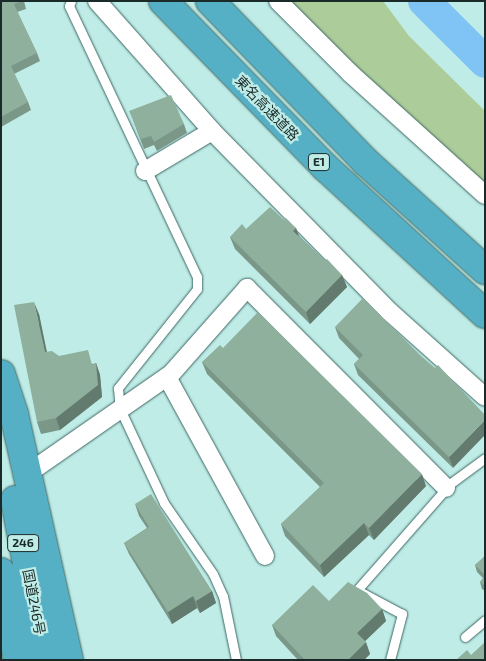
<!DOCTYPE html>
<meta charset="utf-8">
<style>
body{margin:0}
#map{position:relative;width:486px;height:661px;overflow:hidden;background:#bfece7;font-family:"Exo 2","Noto Sans JP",sans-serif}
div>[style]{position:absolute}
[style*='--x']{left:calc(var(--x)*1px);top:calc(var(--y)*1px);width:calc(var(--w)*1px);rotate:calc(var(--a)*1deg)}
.green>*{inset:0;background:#accc99}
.river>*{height:32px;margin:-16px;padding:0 16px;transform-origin:16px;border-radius:16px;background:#80c3f5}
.roads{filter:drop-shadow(0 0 1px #3d6662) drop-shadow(0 0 1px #3d6662)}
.lane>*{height:9px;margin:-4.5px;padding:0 4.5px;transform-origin:4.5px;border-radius:4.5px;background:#fff}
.street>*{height:18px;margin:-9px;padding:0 9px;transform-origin:9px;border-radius:9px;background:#fff}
.highway>*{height:28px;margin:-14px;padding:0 14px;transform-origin:14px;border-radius:14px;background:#55b0c5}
.wall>*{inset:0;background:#7a9787}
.shaded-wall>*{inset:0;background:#637b6e}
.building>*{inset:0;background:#8eb09d}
span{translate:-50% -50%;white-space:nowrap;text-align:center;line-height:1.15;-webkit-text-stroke:4.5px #bfece7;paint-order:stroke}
.shield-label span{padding:1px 4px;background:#bfece7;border:1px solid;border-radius:4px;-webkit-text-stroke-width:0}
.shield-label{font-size:12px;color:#192a29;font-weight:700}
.street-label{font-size:14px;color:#192a29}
.frame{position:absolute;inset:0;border:2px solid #192a29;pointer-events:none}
</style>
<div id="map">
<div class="green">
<div style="clip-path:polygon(285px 1px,383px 1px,409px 36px,485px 111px,485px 186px)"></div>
</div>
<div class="river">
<div style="--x:424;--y:1;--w:86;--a:45"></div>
</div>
<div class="roads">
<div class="lane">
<div style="--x:71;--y:1;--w:5;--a:112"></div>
<div style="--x:69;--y:6;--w:300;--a:64.7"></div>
<div style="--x:197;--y:277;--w:12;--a:90"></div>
<div style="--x:197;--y:289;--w:127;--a:128.6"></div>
<div style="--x:118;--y:388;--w:21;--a:85"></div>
<div style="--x:120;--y:409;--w:104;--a:64.9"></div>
<div style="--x:164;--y:503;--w:86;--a:55.4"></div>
<div style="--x:213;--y:574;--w:24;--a:66"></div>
<div style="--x:223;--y:596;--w:65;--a:78.5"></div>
<div style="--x:465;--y:637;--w:26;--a:-40"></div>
<div style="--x:390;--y:660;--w:48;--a:-75.4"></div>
<div style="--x:402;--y:614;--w:51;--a:-151.9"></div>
<div style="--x:357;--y:590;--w:142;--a:-48.7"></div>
<div style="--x:451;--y:483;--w:42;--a:-36.3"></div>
</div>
<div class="street">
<div style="--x:97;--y:1;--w:174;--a:48.5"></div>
<div style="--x:212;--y:131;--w:254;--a:45.5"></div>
<div style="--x:390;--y:312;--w:127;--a:41.8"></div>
<div style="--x:278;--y:1;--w:102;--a:45"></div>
<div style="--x:350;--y:73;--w:182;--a:42.1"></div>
<div style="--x:145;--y:171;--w:78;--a:-30.8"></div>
<div style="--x:167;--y:377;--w:204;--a:61.3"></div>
<div style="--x:27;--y:474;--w:175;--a:-34.8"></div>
<div style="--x:171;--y:374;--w:115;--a:-48.5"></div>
<div style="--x:247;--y:288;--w:282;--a:45.1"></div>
</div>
<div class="highway">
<div style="--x:163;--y:1;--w:232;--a:45.7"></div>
<div style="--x:325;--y:167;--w:217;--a:42.6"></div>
<div style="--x:210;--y:1;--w:224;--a:45.9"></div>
<div style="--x:366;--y:162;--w:161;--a:42.2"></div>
<div style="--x:1;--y:374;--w:42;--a:72"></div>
<div style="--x:14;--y:414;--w:252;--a:77.4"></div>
<div style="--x:15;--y:500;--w:163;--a:79.4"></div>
<div style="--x:1;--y:572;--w:90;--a:79.1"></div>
</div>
</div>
<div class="wall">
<div style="clip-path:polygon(1px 1px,24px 1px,26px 9px,17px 12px,37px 53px,40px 61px,14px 74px,28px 102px,31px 110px,1px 127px)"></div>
<div style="clip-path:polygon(133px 120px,184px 124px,187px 133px,157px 151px,154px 145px,144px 149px)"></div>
<div style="clip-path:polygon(284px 220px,296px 228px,299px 236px,325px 261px,342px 275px,347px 287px,310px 324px,235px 249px,230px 237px,246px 229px)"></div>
<div style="clip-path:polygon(39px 314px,47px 352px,59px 356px,93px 364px,96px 363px,100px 375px,102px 397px,60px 430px,41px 434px,37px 422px)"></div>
<div style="clip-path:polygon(335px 327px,421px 356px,453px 468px,358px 375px,354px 364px,359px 359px,339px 338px)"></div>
<div style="clip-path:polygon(223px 348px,426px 486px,374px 540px,369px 535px,324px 577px,285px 536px,281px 524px,320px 487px,207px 374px,202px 362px)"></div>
<div style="clip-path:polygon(135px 504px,212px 591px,216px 603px,200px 613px,197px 608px,172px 624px,129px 554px,124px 543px,147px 528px,139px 516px)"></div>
<div style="clip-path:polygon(485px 556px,485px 591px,482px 589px,480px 582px,483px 578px,477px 572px,475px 565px)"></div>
<div style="clip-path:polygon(329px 601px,382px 609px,386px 621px,365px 641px,370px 654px,364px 660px,298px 660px,276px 636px,272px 625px)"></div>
</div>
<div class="shaded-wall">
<div style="clip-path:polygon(296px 228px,300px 240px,293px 231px)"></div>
<div style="clip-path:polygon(342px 275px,347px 287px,310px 324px,306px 312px)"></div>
<div style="clip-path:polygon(34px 302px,39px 314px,49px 364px,45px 352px)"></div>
<div style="clip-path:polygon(96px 363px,100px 375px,102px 397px,60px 430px,56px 418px)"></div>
<div style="clip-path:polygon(485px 420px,485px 435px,453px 468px,449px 457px)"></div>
<div style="clip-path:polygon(422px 474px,426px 486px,374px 540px,369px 528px)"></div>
<div style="clip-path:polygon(364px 523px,369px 535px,324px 577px,320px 565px)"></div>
<div style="clip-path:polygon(212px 591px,216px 603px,200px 613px,196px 601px)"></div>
<div style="clip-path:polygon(193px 596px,197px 608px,172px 624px,168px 612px)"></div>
<div style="clip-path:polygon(382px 609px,386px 621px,361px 645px,357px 633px)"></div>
<div style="clip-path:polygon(366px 642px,370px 654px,364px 660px,348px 660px)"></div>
</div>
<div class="building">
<div style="clip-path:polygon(1px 1px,22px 1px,14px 4px,37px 53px,11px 66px,28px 102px,1px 117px)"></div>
<div style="clip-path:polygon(171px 95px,184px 124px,154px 142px,151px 136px,141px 139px,129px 111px)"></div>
<div style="clip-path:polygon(270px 207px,284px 220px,286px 218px,296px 228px,293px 231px,325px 261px,327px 259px,342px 275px,306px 312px,230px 237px,242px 224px,246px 229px)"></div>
<div style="clip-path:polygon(363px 298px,421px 356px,435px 368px,438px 365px,485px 415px,485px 420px,449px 457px,354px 364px,363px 355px,335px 327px)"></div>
<div style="clip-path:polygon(34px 302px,45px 352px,52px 351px,59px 356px,88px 350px,92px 365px,96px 363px,98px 385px,56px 418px,37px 422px,14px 305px)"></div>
<div style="clip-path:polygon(258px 312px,422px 474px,369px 528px,364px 523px,320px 565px,281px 524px,324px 483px,202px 362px,220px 345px,223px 348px)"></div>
<div style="clip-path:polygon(151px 494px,212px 591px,196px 601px,193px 596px,168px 612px,124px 543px,149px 527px,135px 504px)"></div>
<div style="clip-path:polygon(485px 556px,485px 575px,475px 565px)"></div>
<div style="clip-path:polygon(485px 576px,485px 586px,480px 582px)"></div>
<div style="clip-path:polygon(348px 582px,367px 593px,382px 609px,357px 633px,366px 642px,348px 660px,305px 660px,272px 625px,313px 585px,329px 601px)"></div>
<div style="clip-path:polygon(485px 642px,485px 660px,456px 660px,467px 650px,471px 655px)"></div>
</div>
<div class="shield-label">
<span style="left:319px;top:162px">E1</span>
<span style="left:23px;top:543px">246</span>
</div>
<div class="street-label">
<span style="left:267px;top:108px;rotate:46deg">東名高速道路</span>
<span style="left:34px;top:602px;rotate:79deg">国道246号</span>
</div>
<div class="frame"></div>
</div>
